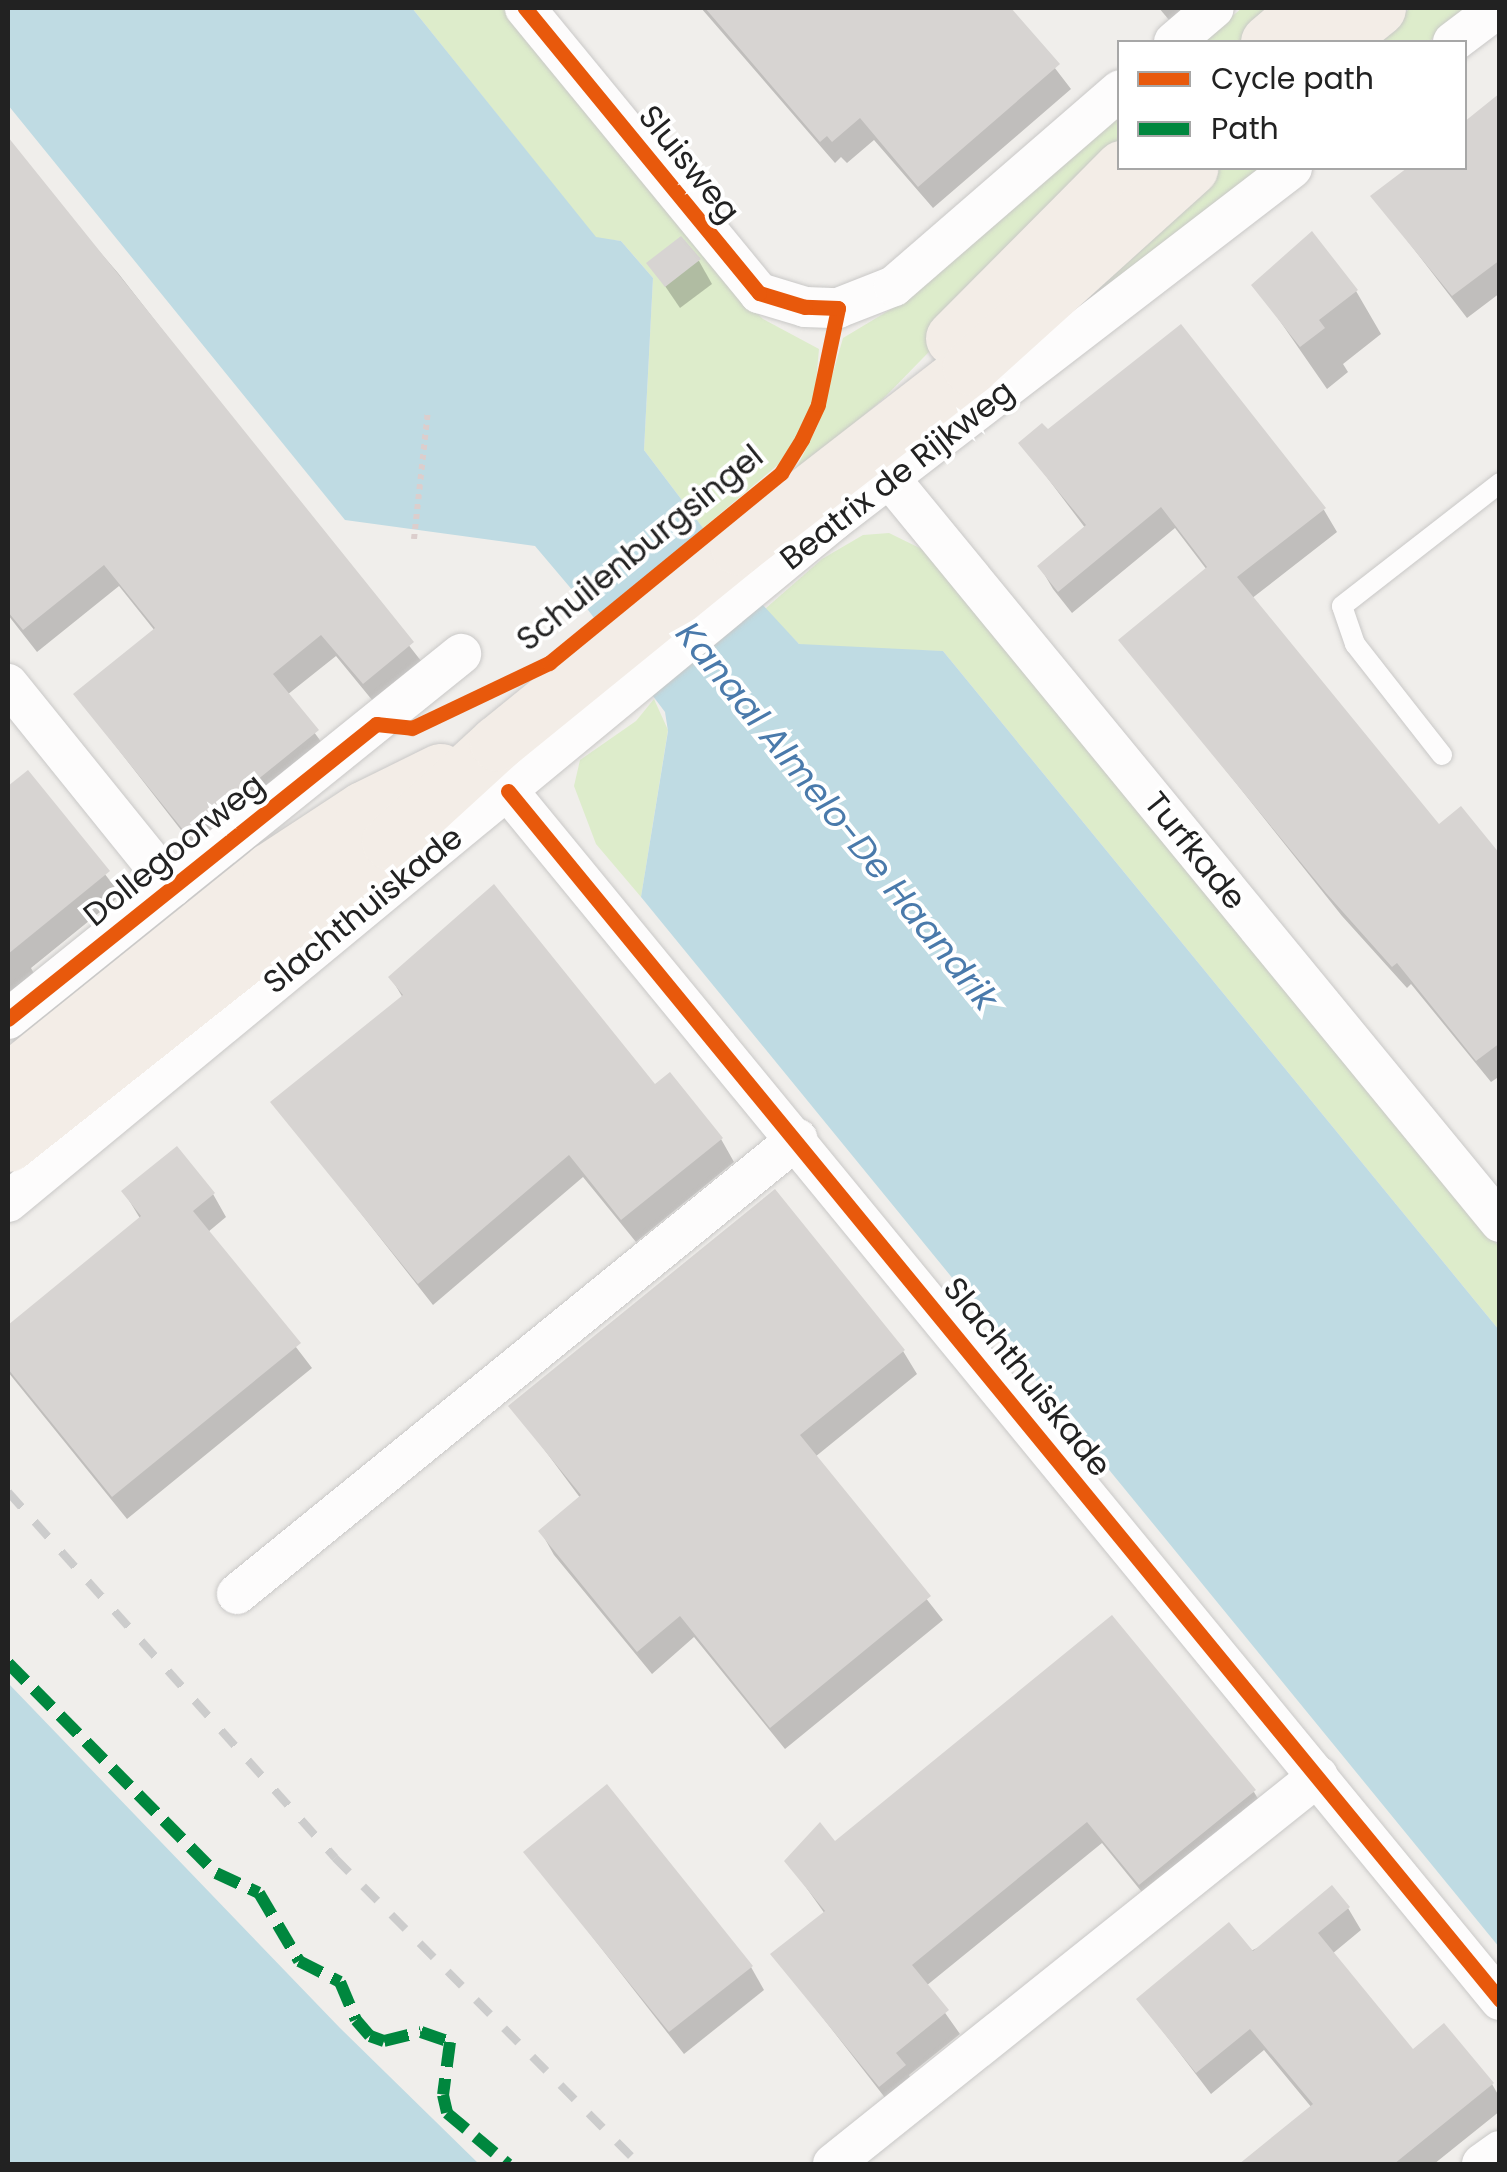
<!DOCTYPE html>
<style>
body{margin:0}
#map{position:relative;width:1507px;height:2172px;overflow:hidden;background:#f0eeeb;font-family:Poppins,sans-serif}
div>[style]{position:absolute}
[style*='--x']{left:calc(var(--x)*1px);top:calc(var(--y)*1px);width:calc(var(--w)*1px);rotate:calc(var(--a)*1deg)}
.grass>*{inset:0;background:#ddeccb}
.water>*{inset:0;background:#bfdbe3}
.shadow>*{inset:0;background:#0003}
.building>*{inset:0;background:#d7d4d2}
.path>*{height:6px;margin-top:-3px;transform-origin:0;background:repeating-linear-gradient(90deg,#dccecd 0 5px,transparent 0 10px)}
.roads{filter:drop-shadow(0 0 2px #c9c8c7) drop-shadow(0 0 2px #c9c8c7)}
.service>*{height:20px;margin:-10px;padding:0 10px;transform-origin:10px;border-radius:10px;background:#fdfcfc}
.minor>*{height:40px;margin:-20px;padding:0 20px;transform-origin:20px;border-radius:20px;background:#fdfcfc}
.primary>*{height:55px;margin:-27.5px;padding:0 27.5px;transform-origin:27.5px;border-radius:27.5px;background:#f3ede7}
.rail>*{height:8px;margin-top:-4px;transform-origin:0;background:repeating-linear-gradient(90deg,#ccc 0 20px,transparent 0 40px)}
.quiet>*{height:12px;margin-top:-6px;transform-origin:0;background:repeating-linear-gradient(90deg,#00873e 0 25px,transparent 0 37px)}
.cycleway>*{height:15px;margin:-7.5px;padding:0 7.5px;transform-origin:7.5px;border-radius:7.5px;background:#e8590c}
span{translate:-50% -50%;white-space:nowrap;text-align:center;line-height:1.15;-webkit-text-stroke:8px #fff;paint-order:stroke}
.street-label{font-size:32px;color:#222}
.water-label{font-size:35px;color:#4a7aab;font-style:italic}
.frame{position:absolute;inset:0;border:10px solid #222;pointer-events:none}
.legend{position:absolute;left:1117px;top:40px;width:350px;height:130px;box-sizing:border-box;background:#fff;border:2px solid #a7a7a7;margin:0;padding:12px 18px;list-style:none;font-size:30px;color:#222}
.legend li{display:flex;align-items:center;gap:20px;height:50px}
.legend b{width:50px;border:2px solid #a7a7a7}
</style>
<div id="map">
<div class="grass">
<div style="clip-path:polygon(412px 8px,510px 8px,741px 298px,763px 319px,819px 349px,815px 394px,803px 427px,779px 464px,703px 528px,644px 450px,653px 278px,621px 241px,596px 238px)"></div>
<div style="clip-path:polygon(1242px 8px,1291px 8px,1251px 42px,1201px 42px)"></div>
<div style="clip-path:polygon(1411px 8px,1473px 8px,1428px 42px,1364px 42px)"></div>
<div style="clip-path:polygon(1119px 113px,1119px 157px,883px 399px,791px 479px,818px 425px,843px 338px,893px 308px)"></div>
<div style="clip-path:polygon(1219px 168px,1266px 168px,918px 428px)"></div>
<div style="clip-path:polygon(889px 533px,936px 556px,1499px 1247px,1499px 1330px,943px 651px,823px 649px,799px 644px,765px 609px,822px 559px,863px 535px)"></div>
<div style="clip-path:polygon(654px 699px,668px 730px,641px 897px,596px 844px,574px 786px,580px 760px,636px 721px)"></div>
</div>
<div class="water">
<div style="clip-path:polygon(8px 8px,412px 8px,596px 237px,621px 241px,653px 278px,644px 450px,703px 528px,703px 540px,799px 644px,943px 651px,1499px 1330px,1499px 1947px,641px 897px,668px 731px,665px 712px,579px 598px,535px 546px,345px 520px,8px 105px)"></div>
<div style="clip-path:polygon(8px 1683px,340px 2028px,479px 2164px,8px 2164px)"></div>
</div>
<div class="shadow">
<div style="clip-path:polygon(701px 8px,1016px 8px,1011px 11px,1071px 89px,933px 208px,874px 140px,847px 163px,841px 157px,835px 163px)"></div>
<div style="clip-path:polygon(1159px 8px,1197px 8px,1174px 26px)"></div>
<div style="clip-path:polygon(1500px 96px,1500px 293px,1467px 318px,1373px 196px,1409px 168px,1464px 168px)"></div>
<div style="clip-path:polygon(8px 146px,118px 273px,425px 666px,377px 706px,336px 656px,287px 695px,330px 754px,202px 857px,76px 695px,155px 631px,119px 586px,37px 652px,8px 615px)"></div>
<div style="clip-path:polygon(699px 261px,712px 284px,680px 308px,650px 264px)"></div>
<div style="clip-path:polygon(1255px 285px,1356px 291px,1381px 334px,1343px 364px,1348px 372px,1327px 389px)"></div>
<div style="clip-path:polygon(1047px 433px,1324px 510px,1337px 532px,1251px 599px,1439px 827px,1500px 857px,1500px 1076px,1491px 1082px,1411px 984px,1407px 988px,1342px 916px,1122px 640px,1207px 570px,1175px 528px,1072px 613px,1053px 589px,1040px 567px,1086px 529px,1021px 443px)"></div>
<div style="clip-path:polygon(27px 773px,121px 895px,31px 968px,42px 988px,8px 1016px,8px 789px)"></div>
<div style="clip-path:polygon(391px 978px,655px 1087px,721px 1139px,734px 1162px,636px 1242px,583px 1177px,433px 1305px,274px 1103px,403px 998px)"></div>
<div style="clip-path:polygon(124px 1192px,213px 1194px,226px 1217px,208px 1232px,312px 1368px,127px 1519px,8px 1372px,8px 1328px,141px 1220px)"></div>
<div style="clip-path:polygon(903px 1351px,917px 1374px,815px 1457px,943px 1620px,785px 1749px,694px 1637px,652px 1674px,554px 1555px,541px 1532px,581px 1499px,512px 1406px)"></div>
<div style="clip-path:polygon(1254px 1792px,1267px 1814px,1154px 1907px,1102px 1843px,926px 1986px,960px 2034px,909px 2075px,917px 2089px,893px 2108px,774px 1955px,825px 1914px,788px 1862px,820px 1826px,835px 1845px)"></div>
<div style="clip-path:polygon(526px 1852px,751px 1967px,764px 1990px,684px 2054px)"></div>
<div style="clip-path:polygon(1348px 1908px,1361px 1930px,1332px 1954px,1413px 2052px,1492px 2084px,1500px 2098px,1500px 2111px,1434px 2164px,1263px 2164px,1257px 2153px,1312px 2108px,1264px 2050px,1211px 2094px,1139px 2000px)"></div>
</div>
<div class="building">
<div style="clip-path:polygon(705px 8px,1011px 8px,1060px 64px,918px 187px,860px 118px,832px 142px,827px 136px,820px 142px)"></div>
<div style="clip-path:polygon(1500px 93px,1500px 260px,1452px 296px,1370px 196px,1407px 168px,1464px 168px,1464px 122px)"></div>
<div style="clip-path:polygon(8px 137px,414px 642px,363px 684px,321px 635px,273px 674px,319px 730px,188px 836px,73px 694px,155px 628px,104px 565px,23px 630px,8px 612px)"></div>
<div style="clip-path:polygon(1312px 231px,1358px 290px,1319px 320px,1325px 328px,1300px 347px,1251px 285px)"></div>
<div style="clip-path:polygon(681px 236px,701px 259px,665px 287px,646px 263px)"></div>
<div style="clip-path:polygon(1181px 324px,1326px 508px,1237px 577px,1439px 824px,1461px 806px,1500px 854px,1500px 1043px,1476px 1061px,1397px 963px,1392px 967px,1326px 893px,1118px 640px,1207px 567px,1161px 507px,1058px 592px,1037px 566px,1086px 525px,1018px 443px,1042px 423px,1048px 429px)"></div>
<div style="clip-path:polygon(28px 770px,110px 871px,8px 954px,8px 786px)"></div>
<div style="clip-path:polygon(494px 884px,655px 1084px,670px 1072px,723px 1138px,621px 1220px,569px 1155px,418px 1284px,270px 1102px,403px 995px,388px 977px)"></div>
<div style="clip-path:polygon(177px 1146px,215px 1193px,193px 1211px,301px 1343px,112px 1497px,8px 1369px,8px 1325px,141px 1216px,121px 1191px)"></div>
<div style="clip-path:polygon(775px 1189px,905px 1350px,800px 1435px,931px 1596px,770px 1728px,680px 1616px,637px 1652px,538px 1531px,581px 1495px,508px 1406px)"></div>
<div style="clip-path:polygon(1112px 1615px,1256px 1790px,1139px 1885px,1087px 1822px,912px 1965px,949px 2010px,896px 2053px,906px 2065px,879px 2087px,770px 1954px,825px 1911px,784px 1861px,820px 1822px,835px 1841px)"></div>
<div style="clip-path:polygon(607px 1784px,753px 1966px,669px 2032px,523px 1852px)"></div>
<div style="clip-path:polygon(1332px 1885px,1350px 1907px,1318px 1933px,1413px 2049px,1444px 2023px,1494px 2083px,1394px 2164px,1239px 2164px,1313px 2104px,1250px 2029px,1196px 2073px,1136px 1999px,1229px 1922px,1253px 1951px)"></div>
</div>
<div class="path">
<div style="--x:414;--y:539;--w:129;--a:-83.8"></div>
</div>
<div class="roads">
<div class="service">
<div style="--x:1442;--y:755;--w:141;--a:-128.1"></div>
<div style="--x:1355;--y:644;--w:40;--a:-108.9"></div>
<div style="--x:1342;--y:606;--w:200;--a:-37.9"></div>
</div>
<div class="minor">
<div style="--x:525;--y:8;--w:369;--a:50.6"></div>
<div style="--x:759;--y:293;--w:48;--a:16.9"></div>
<div style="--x:805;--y:307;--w:33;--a:2"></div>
<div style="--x:838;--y:308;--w:60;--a:-21.4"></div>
<div style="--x:894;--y:286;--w:299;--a:-40.9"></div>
<div style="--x:1174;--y:42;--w:52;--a:-40.4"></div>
<div style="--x:1453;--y:42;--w:56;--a:-37.1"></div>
<div style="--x:891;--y:480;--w:960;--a:50.62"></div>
<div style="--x:8;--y:684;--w:261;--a:51.1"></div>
<div style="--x:508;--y:791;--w:1564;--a:50.63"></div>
<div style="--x:8;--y:1019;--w:582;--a:-38.86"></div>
<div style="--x:8;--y:1202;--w:1070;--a:-39.54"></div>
<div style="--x:833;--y:521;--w:579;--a:-37.56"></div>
<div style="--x:237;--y:1594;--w:722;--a:-39.09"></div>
<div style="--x:833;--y:2164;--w:621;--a:-38.66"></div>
<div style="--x:1482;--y:2164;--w:22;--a:-36"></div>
</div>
<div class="primary">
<div style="--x:1268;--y:42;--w:52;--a:-40.4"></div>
<div style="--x:1336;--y:42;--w:54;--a:-39"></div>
<div style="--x:953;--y:338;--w:240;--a:-45.2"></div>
<div style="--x:8;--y:1081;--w:336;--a:-38.8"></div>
<div style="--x:270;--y:870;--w:111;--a:-33.3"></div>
<div style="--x:363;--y:809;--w:86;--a:-26.3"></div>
<div style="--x:8;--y:1144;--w:486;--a:-38.4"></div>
<div style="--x:389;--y:842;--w:147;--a:-42.5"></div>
<div style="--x:497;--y:743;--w:311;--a:-39.1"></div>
<div style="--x:738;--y:547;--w:294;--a:-37.8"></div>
<div style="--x:970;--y:367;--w:297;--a:-42.1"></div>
</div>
</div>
<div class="rail">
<div style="--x:8;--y:1492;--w:491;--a:48.2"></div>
<div style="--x:335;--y:1858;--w:431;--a:45.2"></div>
</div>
<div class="quiet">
<div style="--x:8;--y:1663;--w:296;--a:45.3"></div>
<div style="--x:216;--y:1873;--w:47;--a:24.9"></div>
<div style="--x:259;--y:1893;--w:79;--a:59.5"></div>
<div style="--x:299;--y:1961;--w:46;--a:27.1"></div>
<div style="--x:340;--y:1982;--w:41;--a:67.2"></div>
<div style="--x:356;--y:2020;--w:21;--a:49"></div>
<div style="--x:370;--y:2036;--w:15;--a:20"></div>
<div style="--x:384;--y:2041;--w:38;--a:-14"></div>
<div style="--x:421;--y:2032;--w:31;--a:19"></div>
<div style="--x:450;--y:2042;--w:53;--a:97.5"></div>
<div style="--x:443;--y:2095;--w:18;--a:77"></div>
<div style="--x:447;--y:2113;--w:80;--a:39.9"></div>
</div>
<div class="cycleway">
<div style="--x:508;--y:791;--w:1564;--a:50.63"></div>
<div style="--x:8;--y:1019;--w:472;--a:-38.7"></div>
<div style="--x:376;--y:724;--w:36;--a:6"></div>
<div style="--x:412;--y:728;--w:152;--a:-25.4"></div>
<div style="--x:549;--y:663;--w:300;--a:-39.3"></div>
<div style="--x:781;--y:473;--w:40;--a:-58"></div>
<div style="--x:802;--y:439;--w:38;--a:-65"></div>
<div style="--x:818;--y:404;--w:98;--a:-78.2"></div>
<div style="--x:838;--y:308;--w:33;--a:-178"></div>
<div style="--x:805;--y:307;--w:48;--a:-163.1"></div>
<div style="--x:759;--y:293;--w:369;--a:-129.4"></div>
</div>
<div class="street-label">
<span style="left:689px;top:164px;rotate:51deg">Sluisweg</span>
<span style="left:897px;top:475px;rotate:-38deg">Beatrix de Rijkweg</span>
<span style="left:640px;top:548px;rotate:-39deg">Schuilenburgsingel</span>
<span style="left:174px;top:850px;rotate:-39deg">Dollegoorweg</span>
<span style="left:1195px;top:851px;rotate:51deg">Turfkade</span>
<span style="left:363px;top:910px;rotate:-39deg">Slachthuiskade</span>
<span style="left:1027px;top:1377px;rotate:51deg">Slachthuiskade</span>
</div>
<div class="water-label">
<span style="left:837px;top:816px;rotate:51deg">Kanaal Almelo-De Haandrik</span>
</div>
<div class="frame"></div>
<ul class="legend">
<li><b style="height:12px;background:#e8590c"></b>Cycle path</li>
<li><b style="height:12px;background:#00873e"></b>Path</li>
</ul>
</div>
